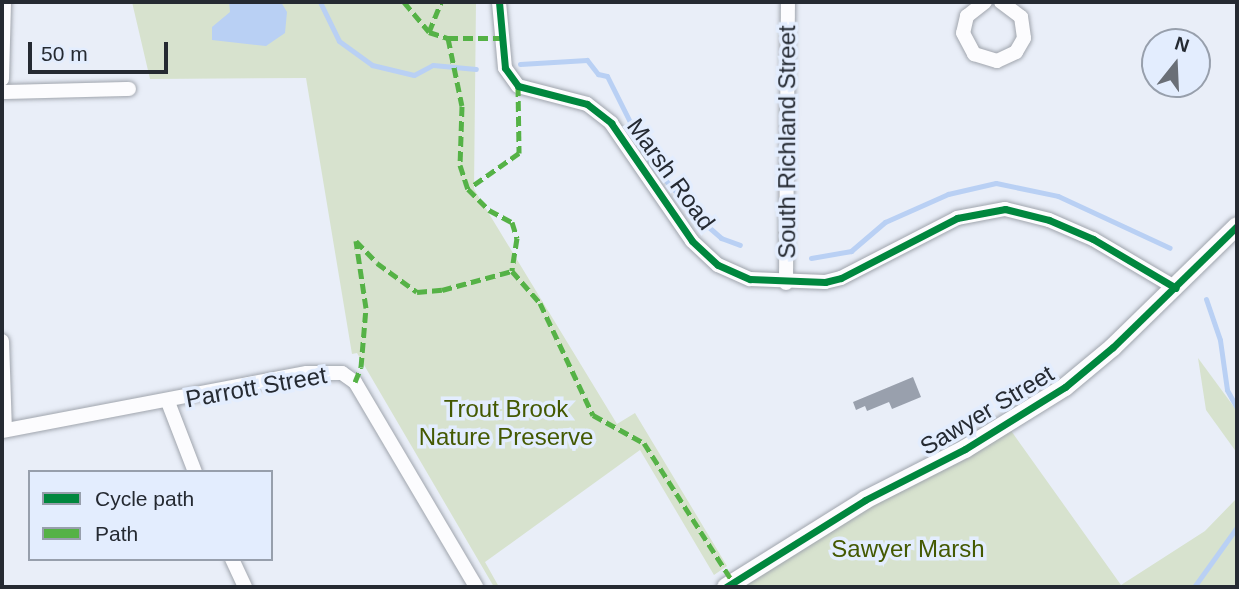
<!DOCTYPE html>
<style>
body{margin:0}
#map{position:relative;width:1239px;height:589px;overflow:hidden;background:#e9eef8;font-family:Arial,sans-serif}
div>[style]{position:absolute}
[style*='--x']{left:calc(var(--x)*1px);top:calc(var(--y)*1px);width:calc(var(--w)*1px);rotate:calc(var(--a)*1deg)}
.green>*{inset:0;background:#d7e2ce}
.water>*{inset:0;background:#b9d0f4}
.stream>*{height:5px;margin:-2.5px;padding:0 2.5px;transform-origin:2.5px;border-radius:2.5px;background:#b9d0f4}
.building>*{inset:0;background:#99a0ad}
.roads{filter:drop-shadow(0 0 2px #a0a5ad) drop-shadow(0 0 2px #a0a5ad)}
.minor>*{height:14px;margin:-7px;padding:0 7px;transform-origin:7px;border-radius:7px;background:#fcfcfe}
.tertiary>*{height:18px;margin:-9px;padding:0 9px;transform-origin:9px;border-radius:9px;background:#fcfcfe}
.quiet>*{height:5px;margin-top:-2.5px;transform-origin:0;background:repeating-linear-gradient(90deg,#55b246 0 10px,transparent 0 15px)}
.cycleway>*{height:7px;margin:-3.5px;padding:0 3.5px;transform-origin:3.5px;border-radius:3.5px;background:#00873e}
span{translate:-50% -50%;white-space:nowrap;text-align:center;line-height:1.15;-webkit-text-stroke:7px #e3edfe;paint-order:stroke}
.street-label{font-size:24px;color:#252a32}
.park-label{font-size:24px;color:#445902}
.frame{position:absolute;inset:0;border:4px solid #252a32;pointer-events:none}
.legend{position:absolute;left:28px;top:470px;width:245px;height:91px;box-sizing:border-box;background:#e3edfe;border:2px solid #979fac;margin:0;padding:9px 12px;list-style:none;font-size:21px;color:#252a32}
.legend li{display:flex;align-items:center;gap:14px;height:35px}
.legend b{width:35px;border:2px solid #979fac}
.north{position:absolute;left:1141px;top:28px;width:70px;height:70px;box-sizing:border-box;background:#e3edfe;border:2px solid #979fac;border-radius:50%;rotate:18deg;font-size:19px;font-weight:700;line-height:28px;text-align:center;color:#252a32}
.north::after{content:'';display:block;margin:auto;width:24px;height:32px;background:#6a6f77;clip-path:polygon(50% 0,100% 100%,50% 72%,0 100%)}
.scale{position:absolute;left:28px;top:42px;width:140px;height:32px;box-sizing:border-box;border:4px solid #252a32;border-top:0;padding-left:9px;font-size:21px;line-height:24px;white-space:nowrap;color:#252a32;-webkit-text-stroke:5px #e3edfe;paint-order:stroke}
</style>
<div id="map">
<div class="green">
<div style="clip-path:polygon(132px 2px,476px 2px,474px 189px,617px 424px,635px 413px,727px 566px,714px 575px,640px 450px,485px 562px,499px 587px,494px 587px,357px 353px,352px 354px,306px 78px,150px 79px)"></div>
<div style="clip-path:polygon(1198px 358px,1237px 411px,1237px 453px,1206px 410px)"></div>
<div style="clip-path:polygon(1007px 425px,1121px 585px,1205px 531px,1237px 498px,1237px 587px,726px 587px)"></div>
</div>
<div class="water">
<div style="clip-path:polygon(229px 2px,281px 2px,287px 12px,285px 33px,266px 46px,212px 40px,212px 27px,230px 12px)"></div>
</div>
<div class="stream">
<div style="--x:320;--y:2;--w:43;--a:64"></div>
<div style="--x:339;--y:41;--w:41;--a:36"></div>
<div style="--x:372;--y:65;--w:43;--a:13.4"></div>
<div style="--x:414;--y:75;--w:21;--a:-28"></div>
<div style="--x:433;--y:65;--w:43;--a:5.3"></div>
<div style="--x:520;--y:64;--w:67;--a:-3.4"></div>
<div style="--x:587;--y:60;--w:18;--a:52"></div>
<div style="--x:598;--y:74;--w:9;--a:13"></div>
<div style="--x:607;--y:76;--w:98;--a:63.4"></div>
<div style="--x:651;--y:164;--w:79;--a:48.1"></div>
<div style="--x:704;--y:223;--w:23;--a:41"></div>
<div style="--x:721;--y:238;--w:20;--a:20"></div>
<div style="--x:811;--y:258;--w:41;--a:-9.9"></div>
<div style="--x:851;--y:251;--w:45;--a:-40.5"></div>
<div style="--x:885;--y:222;--w:69;--a:-24"></div>
<div style="--x:948;--y:194;--w:49;--a:-12.9"></div>
<div style="--x:996;--y:183;--w:63;--a:11.8"></div>
<div style="--x:1058;--y:196;--w:123;--a:24.9"></div>
<div style="--x:1206;--y:299;--w:43;--a:71.1"></div>
<div style="--x:1220;--y:340;--w:50;--a:82"></div>
<div style="--x:1227;--y:390;--w:21;--a:61"></div>
<div style="--x:1194;--y:587;--w:74;--a:-54.4"></div>
</div>
<div class="building">
<div style="clip-path:polygon(913px 377px,921px 397px,892px 409px,889px 402px,867px 411px,865px 406px,856px 410px,853px 402px)"></div>
</div>
<div class="roads">
<div class="minor">
<div style="--x:499;--y:2;--w:66;--a:84.8"></div>
<div style="--x:505;--y:68;--w:22;--a:54"></div>
<div style="--x:518;--y:86;--w:71;--a:14.6"></div>
<div style="--x:587;--y:104;--w:31;--a:38"></div>
<div style="--x:611;--y:123;--w:143;--a:55.5"></div>
<div style="--x:692;--y:241;--w:35;--a:43"></div>
<div style="--x:718;--y:265;--w:35;--a:24"></div>
<div style="--x:750;--y:279;--w:75;--a:2.3"></div>
<div style="--x:825;--y:282;--w:16;--a:-14"></div>
<div style="--x:841;--y:278;--w:131;--a:-27.3"></div>
<div style="--x:957;--y:218;--w:49;--a:-10.6"></div>
<div style="--x:1005;--y:209;--w:45;--a:14"></div>
<div style="--x:1049;--y:220;--w:48;--a:23.4"></div>
<div style="--x:1093;--y:239;--w:96;--a:30.6"></div>
<div style="--x:985;--y:2;--w:23;--a:142"></div>
<div style="--x:967;--y:16;--w:17;--a:103"></div>
<div style="--x:963;--y:33;--w:24;--a:62"></div>
<div style="--x:974;--y:54;--w:24;--a:17"></div>
<div style="--x:997;--y:61;--w:21;--a:-25"></div>
<div style="--x:1016;--y:52;--w:16;--a:-60"></div>
<div style="--x:1024;--y:38;--w:21;--a:-98"></div>
<div style="--x:1021;--y:17;--w:25;--a:-143"></div>
<div style="--x:2;--y:79;--w:77;--a:-88.5"></div>
<div style="--x:2;--y:92;--w:127;--a:-1.4"></div>
<div style="--x:786;--y:283;--w:281;--a:-89.6"></div>
<div style="--x:2;--y:341;--w:89;--a:88.1"></div>
<div style="--x:168;--y:402;--w:75;--a:68.9"></div>
<div style="--x:2;--y:431;--w:310;--a:-10.8"></div>
<div style="--x:307;--y:373;--w:35;--a:0"></div>
<div style="--x:342;--y:373;--w:16;--a:35"></div>
<div style="--x:355;--y:382;--w:238;--a:59.4"></div>
<div style="--x:232;--y:559;--w:31;--a:65"></div>
</div>
<div class="tertiary">
<div style="--x:726;--y:587;--w:164;--a:-32"></div>
<div style="--x:865;--y:500;--w:112;--a:-27"></div>
<div style="--x:965;--y:449;--w:118;--a:-31.8"></div>
<div style="--x:1065;--y:387;--w:62;--a:-39.8"></div>
<div style="--x:1113;--y:347;--w:173;--a:-44.3"></div>
</div>
</div>
<div class="quiet">
<div style="--x:404;--y:2;--w:39;--a:50"></div>
<div style="--x:429;--y:32;--w:20;--a:18"></div>
<div style="--x:448;--y:38;--w:53;--a:0"></div>
<div style="--x:429;--y:32;--w:32;--a:-68"></div>
<div style="--x:448;--y:38;--w:69;--a:78.4"></div>
<div style="--x:462;--y:106;--w:59;--a:91.9"></div>
<div style="--x:460;--y:165;--w:25;--a:72"></div>
<div style="--x:518;--y:86;--w:67;--a:89.1"></div>
<div style="--x:519;--y:153;--w:62;--a:144.8"></div>
<div style="--x:468;--y:189;--w:30;--a:45"></div>
<div style="--x:489;--y:210;--w:26;--a:28"></div>
<div style="--x:512;--y:222;--w:17;--a:73"></div>
<div style="--x:517;--y:238;--w:33;--a:99"></div>
<div style="--x:512;--y:271;--w:43;--a:48.8"></div>
<div style="--x:540;--y:303;--w:124;--a:64.7"></div>
<div style="--x:593;--y:415;--w:58;--a:28.8"></div>
<div style="--x:644;--y:443;--w:165;--a:57.4"></div>
<div style="--x:355;--y:382;--w:16;--a:-68"></div>
<div style="--x:361;--y:367;--w:59;--a:-85.2"></div>
<div style="--x:366;--y:308;--w:68;--a:-98.5"></div>
<div style="--x:356;--y:241;--w:30;--a:46"></div>
<div style="--x:377;--y:263;--w:49;--a:35.9"></div>
<div style="--x:417;--y:292;--w:25;--a:-5"></div>
<div style="--x:442;--y:290;--w:73;--a:-15.2"></div>
</div>
<div class="cycleway">
<div style="--x:499;--y:2;--w:66;--a:84.8"></div>
<div style="--x:505;--y:68;--w:22;--a:54"></div>
<div style="--x:518;--y:86;--w:71;--a:14.6"></div>
<div style="--x:587;--y:104;--w:31;--a:38"></div>
<div style="--x:611;--y:123;--w:143;--a:55.5"></div>
<div style="--x:692;--y:241;--w:35;--a:43"></div>
<div style="--x:718;--y:265;--w:35;--a:24"></div>
<div style="--x:750;--y:279;--w:75;--a:2.3"></div>
<div style="--x:825;--y:282;--w:16;--a:-14"></div>
<div style="--x:841;--y:278;--w:131;--a:-27.3"></div>
<div style="--x:957;--y:218;--w:49;--a:-10.6"></div>
<div style="--x:1005;--y:209;--w:45;--a:14"></div>
<div style="--x:1049;--y:220;--w:48;--a:23.4"></div>
<div style="--x:1093;--y:239;--w:96;--a:30.6"></div>
<div style="--x:726;--y:587;--w:164;--a:-32"></div>
<div style="--x:865;--y:500;--w:112;--a:-27"></div>
<div style="--x:965;--y:449;--w:118;--a:-31.8"></div>
<div style="--x:1065;--y:387;--w:62;--a:-39.8"></div>
<div style="--x:1113;--y:347;--w:173;--a:-44.3"></div>
</div>
<div class="street-label">
<span style="left:787px;top:142px;rotate:-90deg">South Richland Street</span>
<span style="left:671px;top:174px;rotate:54deg">Marsh Road</span>
<span style="left:256px;top:387px;rotate:-10deg">Parrott Street</span>
<span style="left:987px;top:410px;rotate:-31deg">Sawyer Street</span>
</div>
<div class="park-label">
<span style="left:506px;top:423px">Trout Brook<br>Nature Preserve</span>
<span style="left:908px;top:549px">Sawyer Marsh</span>
</div>
<div class="frame"></div>
<ul class="legend">
<li><b style="height:9px;background:#00873e"></b>Cycle path</li>
<li><b style="height:9px;background:#55b246"></b>Path</li>
</ul>
<div class="north">N</div>
<div class="scale">50 m</div>
</div>
